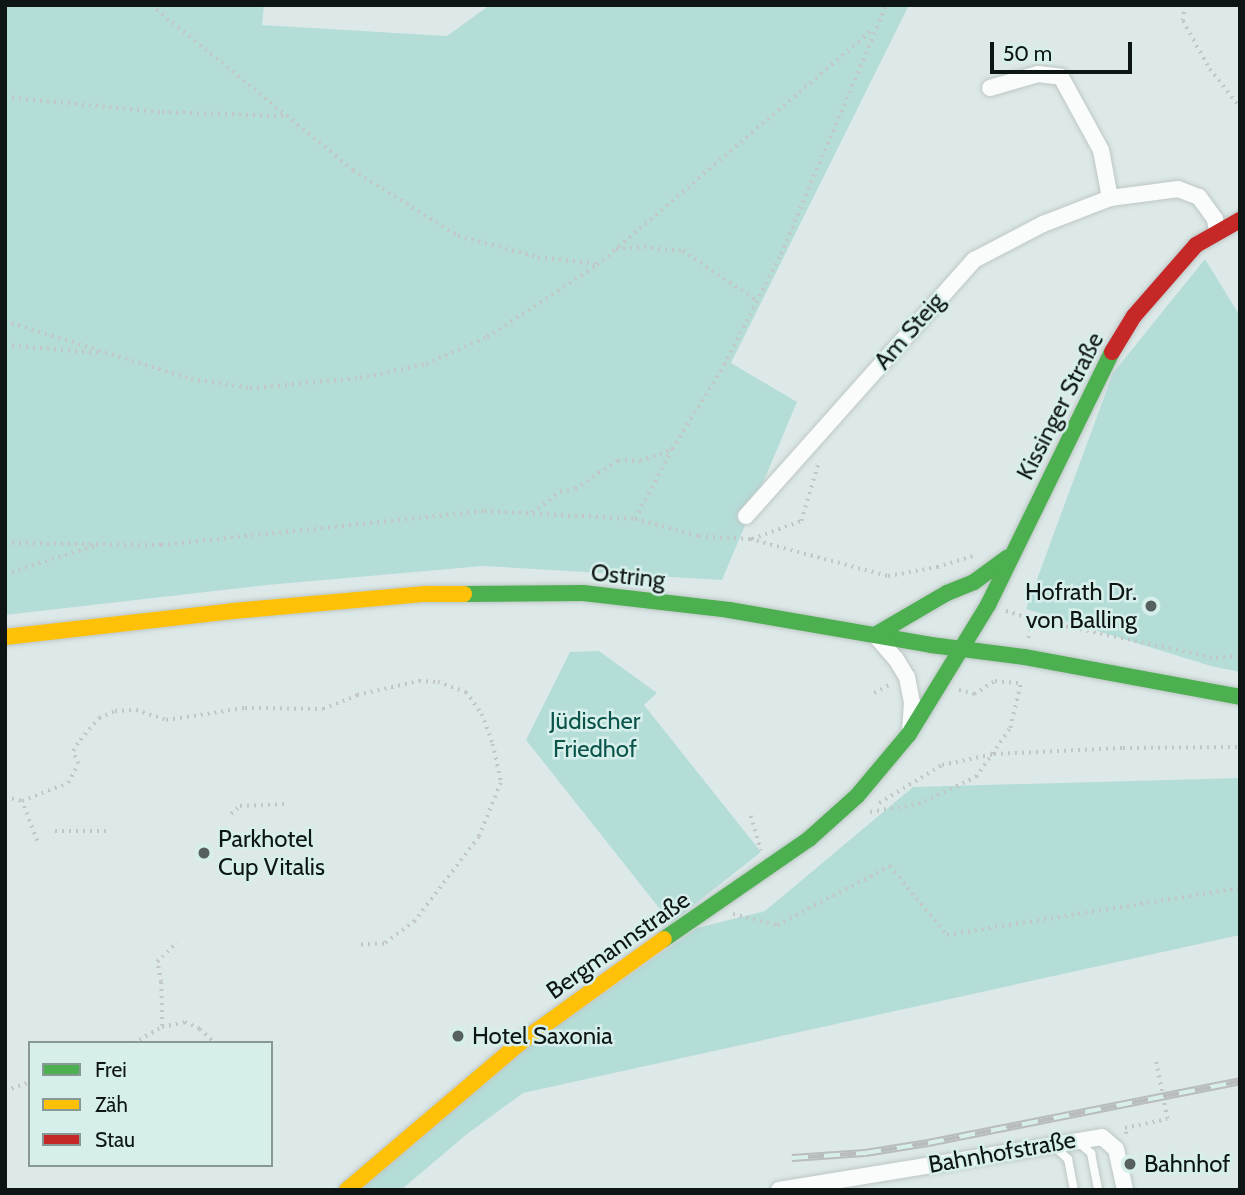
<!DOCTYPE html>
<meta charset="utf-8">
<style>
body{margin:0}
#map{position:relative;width:1245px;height:1195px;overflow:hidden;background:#dde9e8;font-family:Cabin,sans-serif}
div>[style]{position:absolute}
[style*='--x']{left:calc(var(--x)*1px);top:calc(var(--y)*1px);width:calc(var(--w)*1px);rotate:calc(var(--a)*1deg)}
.green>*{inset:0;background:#b5ddd8}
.path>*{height:3.5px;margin-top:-1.75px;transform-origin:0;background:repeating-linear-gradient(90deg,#c2c7c6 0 2px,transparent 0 7px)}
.roads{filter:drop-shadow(0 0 2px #bdc7c5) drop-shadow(0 0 2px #bdc7c5)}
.lane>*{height:8px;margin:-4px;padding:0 4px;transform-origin:4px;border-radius:4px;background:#fafcfc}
.street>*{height:16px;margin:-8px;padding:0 8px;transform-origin:8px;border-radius:8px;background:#fafcfc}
.fast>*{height:16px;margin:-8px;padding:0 8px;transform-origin:8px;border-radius:8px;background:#4caf50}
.slow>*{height:16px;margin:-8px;padding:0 8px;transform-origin:8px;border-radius:8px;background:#ffc107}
.jam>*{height:16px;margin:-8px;padding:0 8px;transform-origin:8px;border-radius:8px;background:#c62828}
.rail>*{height:8px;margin-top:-4px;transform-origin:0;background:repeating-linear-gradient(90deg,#d7efeb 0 16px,#b9bcbc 0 32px);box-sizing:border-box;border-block:2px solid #b9bcbc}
.dots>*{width:19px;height:19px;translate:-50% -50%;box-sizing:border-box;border:4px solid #d7efeb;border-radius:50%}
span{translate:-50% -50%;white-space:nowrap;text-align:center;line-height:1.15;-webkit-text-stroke:5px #d7efeb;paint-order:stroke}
.street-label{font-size:24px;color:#0e1615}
.poi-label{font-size:24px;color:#0e1615}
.right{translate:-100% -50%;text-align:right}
.left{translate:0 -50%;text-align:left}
.park-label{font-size:24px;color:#0b544c}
.frame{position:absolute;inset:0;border:7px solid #0e1615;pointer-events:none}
.legend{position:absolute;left:28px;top:1041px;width:245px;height:126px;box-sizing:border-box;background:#d7efeb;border:2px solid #879895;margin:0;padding:9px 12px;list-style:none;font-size:21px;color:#0e1615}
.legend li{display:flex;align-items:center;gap:14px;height:35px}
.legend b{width:35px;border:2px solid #879895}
.scale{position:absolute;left:990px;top:42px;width:142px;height:32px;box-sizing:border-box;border:4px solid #0e1615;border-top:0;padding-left:9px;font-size:21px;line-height:24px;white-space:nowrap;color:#0e1615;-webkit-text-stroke:5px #d7efeb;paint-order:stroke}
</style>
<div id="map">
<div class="green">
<div style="clip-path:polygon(5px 5px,264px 5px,262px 25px,447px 36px,490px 5px,909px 5px,731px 363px,797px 402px,722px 580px,483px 566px,267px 585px,5px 615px)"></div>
<div style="clip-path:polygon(1205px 259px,1240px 316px,1240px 672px,1211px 666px,1026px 609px,1113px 373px)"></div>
<div style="clip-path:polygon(599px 651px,657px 693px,644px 705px,761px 852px,671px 923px,526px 740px,570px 652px)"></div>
<div style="clip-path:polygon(1240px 778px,1240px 935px,523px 1093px,467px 1134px,401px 1190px,359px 1190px,530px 1045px,697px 928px,765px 911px,913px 787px)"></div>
</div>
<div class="path">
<div style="--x:151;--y:5;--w:261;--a:39.2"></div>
<div style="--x:353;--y:170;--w:124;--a:32.2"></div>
<div style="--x:458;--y:236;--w:83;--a:14.7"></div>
<div style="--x:538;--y:257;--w:58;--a:6.9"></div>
<div style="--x:1185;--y:5;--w:16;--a:97"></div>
<div style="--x:1183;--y:21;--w:55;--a:60.6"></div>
<div style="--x:1210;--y:69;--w:48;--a:51.7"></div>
<div style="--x:5;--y:97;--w:158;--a:5.5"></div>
<div style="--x:162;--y:112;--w:124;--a:1.8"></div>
<div style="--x:616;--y:249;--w:28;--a:-4"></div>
<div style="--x:644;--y:247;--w:39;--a:6"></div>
<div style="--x:683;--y:251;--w:88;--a:33.9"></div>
<div style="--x:5;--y:321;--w:195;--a:17.3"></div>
<div style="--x:191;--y:379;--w:60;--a:8.7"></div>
<div style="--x:250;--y:388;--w:110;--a:-5.2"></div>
<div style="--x:360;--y:378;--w:67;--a:-12"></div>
<div style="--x:426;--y:364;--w:67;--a:-23.9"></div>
<div style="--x:487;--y:337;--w:131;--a:-33.2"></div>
<div style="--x:597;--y:265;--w:363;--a:-40.5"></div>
<div style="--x:5;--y:345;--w:93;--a:4.9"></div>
<div style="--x:532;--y:513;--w:35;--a:-37"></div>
<div style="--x:560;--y:492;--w:15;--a:-11"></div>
<div style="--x:575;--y:489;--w:52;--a:-34"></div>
<div style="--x:618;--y:460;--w:22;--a:3"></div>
<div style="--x:640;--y:461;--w:32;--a:-20"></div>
<div style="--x:635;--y:519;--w:79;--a:-62.1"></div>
<div style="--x:672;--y:449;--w:99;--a:-58.2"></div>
<div style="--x:724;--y:365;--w:125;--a:-62.8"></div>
<div style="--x:781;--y:254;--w:270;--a:-67.1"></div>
<div style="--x:752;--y:539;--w:52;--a:-20.2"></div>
<div style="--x:801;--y:521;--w:63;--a:-73.3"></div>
<div style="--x:5;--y:543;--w:156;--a:0.7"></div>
<div style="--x:161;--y:545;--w:325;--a:-6"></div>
<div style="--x:484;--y:511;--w:151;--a:3"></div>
<div style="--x:635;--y:519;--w:66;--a:14.9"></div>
<div style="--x:699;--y:536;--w:51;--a:3.4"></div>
<div style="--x:750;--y:539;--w:143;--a:15"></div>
<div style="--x:888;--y:576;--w:50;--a:-10.4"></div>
<div style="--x:937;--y:567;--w:39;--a:-17"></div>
<div style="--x:5;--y:574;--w:96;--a:-17.5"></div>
<div style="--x:1006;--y:611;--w:27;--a:17"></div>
<div style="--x:1032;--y:619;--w:188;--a:12"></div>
<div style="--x:1216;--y:658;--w:24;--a:-5"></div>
<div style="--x:1028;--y:638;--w:19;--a:-78"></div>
<div style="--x:959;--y:690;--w:16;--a:15"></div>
<div style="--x:974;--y:694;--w:25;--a:-32"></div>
<div style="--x:995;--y:681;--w:25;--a:5"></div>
<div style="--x:874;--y:693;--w:19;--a:-28"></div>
<div style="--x:5;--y:797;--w:17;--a:13"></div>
<div style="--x:879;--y:803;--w:74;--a:-31.1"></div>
<div style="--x:942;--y:765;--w:53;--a:-11.9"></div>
<div style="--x:994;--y:754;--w:129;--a:-2.7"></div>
<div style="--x:1123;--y:748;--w:117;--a:-0.5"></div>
<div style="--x:870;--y:812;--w:49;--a:-9.5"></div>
<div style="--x:918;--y:804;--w:64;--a:-25"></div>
<div style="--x:976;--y:777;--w:60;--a:-55.2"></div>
<div style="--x:1010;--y:728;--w:46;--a:-76.3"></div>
<div style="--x:231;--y:814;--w:12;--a:-42"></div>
<div style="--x:240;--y:806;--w:46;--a:-2.5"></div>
<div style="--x:751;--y:816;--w:36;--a:74"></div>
<div style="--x:55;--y:831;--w:53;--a:0"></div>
<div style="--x:37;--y:841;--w:43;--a:-110.6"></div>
<div style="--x:22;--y:801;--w:49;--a:-21.4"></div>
<div style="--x:68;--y:783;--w:21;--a:-62"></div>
<div style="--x:78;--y:764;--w:14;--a:-111"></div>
<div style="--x:73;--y:751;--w:13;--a:-58"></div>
<div style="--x:80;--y:740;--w:29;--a:-49"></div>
<div style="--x:99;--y:718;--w:17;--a:-24"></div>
<div style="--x:115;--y:711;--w:21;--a:-3"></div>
<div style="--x:136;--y:710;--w:32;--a:18"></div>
<div style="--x:166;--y:720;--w:80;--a:-8.6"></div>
<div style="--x:245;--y:708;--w:78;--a:0.7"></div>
<div style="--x:323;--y:709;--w:37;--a:-22"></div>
<div style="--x:357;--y:695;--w:64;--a:-12.7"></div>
<div style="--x:419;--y:681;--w:19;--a:3"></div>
<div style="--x:438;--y:682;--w:30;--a:20"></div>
<div style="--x:466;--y:692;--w:27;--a:54"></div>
<div style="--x:482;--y:714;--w:32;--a:70"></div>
<div style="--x:493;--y:744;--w:40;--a:78"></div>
<div style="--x:501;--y:783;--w:58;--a:112.2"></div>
<div style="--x:479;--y:837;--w:106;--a:127.3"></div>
<div style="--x:415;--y:921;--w:39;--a:143"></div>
<div style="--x:384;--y:944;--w:27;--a:178"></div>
<div style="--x:733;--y:914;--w:45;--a:14"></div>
<div style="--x:777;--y:925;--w:127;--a:-27.6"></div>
<div style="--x:890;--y:866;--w:89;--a:50.4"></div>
<div style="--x:947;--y:935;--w:297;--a:-9.1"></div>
<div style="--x:162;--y:1026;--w:44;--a:-91.3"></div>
<div style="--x:161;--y:982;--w:20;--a:-101"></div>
<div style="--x:157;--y:962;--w:28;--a:-45"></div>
<div style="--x:133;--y:1043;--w:33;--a:-29"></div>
<div style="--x:162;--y:1027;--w:24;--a:-12"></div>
<div style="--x:185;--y:1022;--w:17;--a:25"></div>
<div style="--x:200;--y:1029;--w:21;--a:43"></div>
<div style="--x:5;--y:1091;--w:27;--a:-20"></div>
<div style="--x:1126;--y:1134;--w:6;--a:-99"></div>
<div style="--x:1125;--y:1128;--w:43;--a:-12.1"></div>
<div style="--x:1167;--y:1119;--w:58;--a:-100.9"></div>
</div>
<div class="roads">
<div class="lane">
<div style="--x:1079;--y:1143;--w:16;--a:40"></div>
<div style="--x:1091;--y:1153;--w:38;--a:79"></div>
<div style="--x:1055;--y:1147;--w:18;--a:43"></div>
<div style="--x:1068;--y:1159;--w:32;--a:79"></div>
</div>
<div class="street">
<div style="--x:990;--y:88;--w:50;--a:-16.3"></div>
<div style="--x:1038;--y:74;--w:23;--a:7"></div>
<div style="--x:1061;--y:77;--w:83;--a:61.3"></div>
<div style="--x:1101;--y:150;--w:49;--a:79.4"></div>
<div style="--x:746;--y:516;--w:343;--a:-48.3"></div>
<div style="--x:974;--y:260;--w:78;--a:-27.6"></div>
<div style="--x:1043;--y:224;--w:72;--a:-21.2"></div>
<div style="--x:1110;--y:198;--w:69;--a:-7.5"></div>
<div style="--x:1178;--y:189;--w:22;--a:21"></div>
<div style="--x:1199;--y:197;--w:27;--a:54"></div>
<div style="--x:1215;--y:219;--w:12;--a:81"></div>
<div style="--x:875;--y:635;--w:32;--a:49"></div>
<div style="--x:896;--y:659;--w:21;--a:59"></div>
<div style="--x:907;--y:677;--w:26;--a:79"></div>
<div style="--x:912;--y:703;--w:27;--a:94"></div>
<div style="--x:779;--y:1190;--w:327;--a:-9.3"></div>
<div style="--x:1102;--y:1137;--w:18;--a:41"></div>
<div style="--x:1116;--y:1149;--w:42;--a:77.6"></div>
</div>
<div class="fast">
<div style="--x:464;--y:594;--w:119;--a:-0.5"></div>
<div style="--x:583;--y:593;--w:147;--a:6.6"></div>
<div style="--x:729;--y:610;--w:205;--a:9.8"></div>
<div style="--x:931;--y:645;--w:95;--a:7.3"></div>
<div style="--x:1025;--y:657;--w:219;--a:10.5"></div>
<div style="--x:875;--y:635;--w:83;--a:-30.3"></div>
<div style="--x:947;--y:593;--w:29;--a:-22"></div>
<div style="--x:974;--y:582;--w:42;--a:-36.3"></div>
<div style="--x:664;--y:939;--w:176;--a:-34.6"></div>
<div style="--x:809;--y:839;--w:64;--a:-41.9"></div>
<div style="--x:857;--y:796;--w:81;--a:-50"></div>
<div style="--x:909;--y:734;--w:151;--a:-58.5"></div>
<div style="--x:988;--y:605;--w:282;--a:-63.9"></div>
</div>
<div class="slow">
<div style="--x:5;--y:637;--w:229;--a:-6.5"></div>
<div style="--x:233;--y:611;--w:193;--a:-5.1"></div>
<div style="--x:425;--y:594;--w:39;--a:0"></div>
<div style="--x:347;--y:1190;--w:228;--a:-40.4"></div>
<div style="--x:521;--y:1042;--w:176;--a:-35.8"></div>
</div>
<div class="jam">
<div style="--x:1112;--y:352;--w:42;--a:-58.6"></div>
<div style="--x:1134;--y:316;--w:94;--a:-48.9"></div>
<div style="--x:1196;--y:245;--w:51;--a:-29.6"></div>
</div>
</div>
<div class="rail">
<div style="--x:792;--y:1158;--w:73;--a:-3.9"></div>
<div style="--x:865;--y:1153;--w:64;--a:-9"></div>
<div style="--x:928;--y:1143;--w:318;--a:-11.2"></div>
</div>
<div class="dots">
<div style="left:1151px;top:606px;background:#56605f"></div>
<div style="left:204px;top:853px;background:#56605f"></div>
<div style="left:458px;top:1036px;background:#56605f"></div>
<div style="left:1130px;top:1164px;background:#56605f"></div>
</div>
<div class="street-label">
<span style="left:909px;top:331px;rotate:-49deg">Am Steig</span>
<span style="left:1060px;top:406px;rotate:-63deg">Kissinger Straße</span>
<span style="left:628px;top:576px;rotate:6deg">Ostring</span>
<span style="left:618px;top:945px;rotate:-35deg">Bergmannstraße</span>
<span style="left:1002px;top:1152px;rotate:-10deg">Bahnhofstraße</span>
</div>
<div class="poi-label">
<span class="right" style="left:1137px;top:606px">Hofrath Dr.<br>von Balling</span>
<span class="left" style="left:218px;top:853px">Parkhotel<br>Cup Vitalis</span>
<span class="left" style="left:472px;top:1036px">Hotel Saxonia</span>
<span class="left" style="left:1144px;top:1164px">Bahnhof</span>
</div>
<div class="park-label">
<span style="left:595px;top:735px">Jüdischer<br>Friedhof</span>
</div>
<div class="frame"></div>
<ul class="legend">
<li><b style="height:9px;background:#4caf50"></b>Frei</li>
<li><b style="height:9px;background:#ffc107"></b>Zäh</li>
<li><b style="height:9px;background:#c62828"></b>Stau</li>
</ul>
<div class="scale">50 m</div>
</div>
